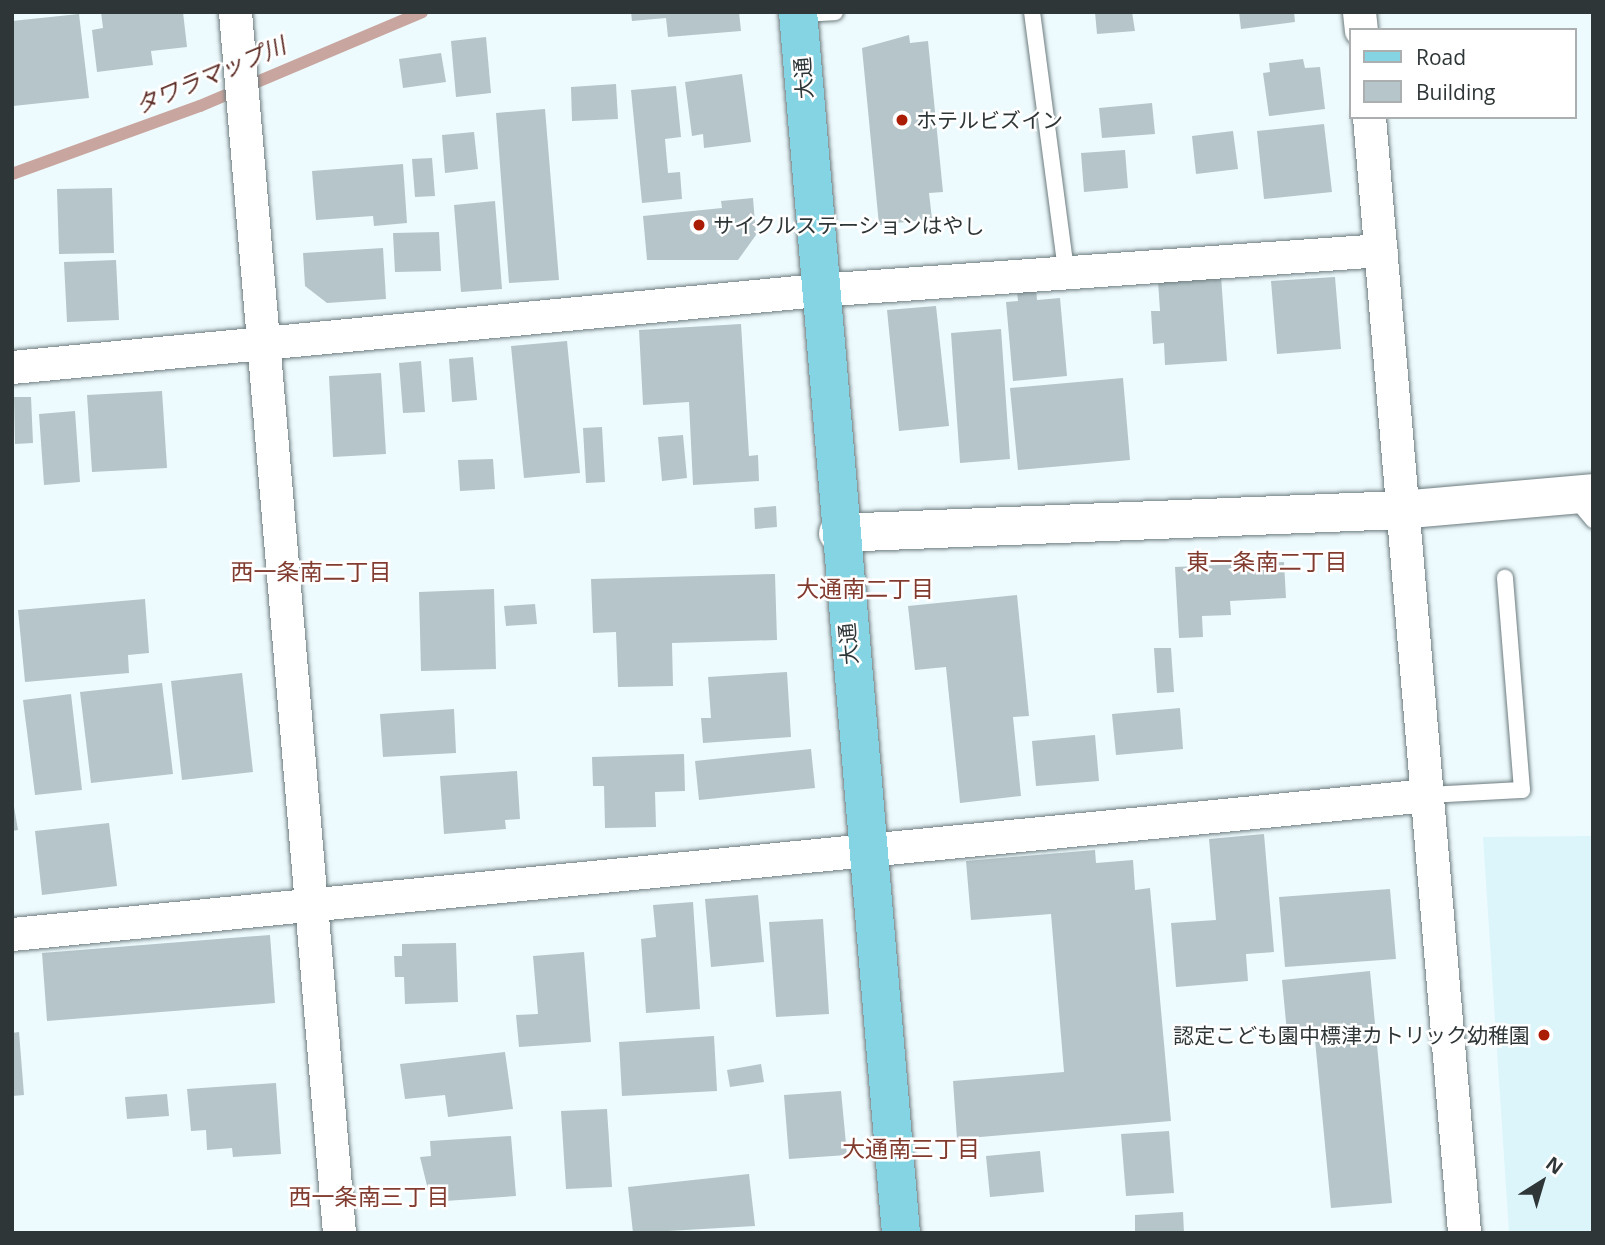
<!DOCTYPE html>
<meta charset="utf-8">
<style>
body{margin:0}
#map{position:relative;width:1605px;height:1245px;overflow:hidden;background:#eefbfe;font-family:"Open Sans","Noto Sans JP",sans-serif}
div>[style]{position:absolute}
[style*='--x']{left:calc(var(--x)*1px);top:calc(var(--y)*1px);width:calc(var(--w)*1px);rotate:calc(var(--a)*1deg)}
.built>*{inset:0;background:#dbf5fb}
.stream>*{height:12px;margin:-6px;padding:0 6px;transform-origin:6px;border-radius:6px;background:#c8a59e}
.building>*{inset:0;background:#b5c5c9}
.roads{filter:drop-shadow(0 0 2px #6c7b7e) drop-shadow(0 0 2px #6c7b7e)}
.service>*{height:16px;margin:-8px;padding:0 8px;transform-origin:8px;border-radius:8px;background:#fff}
.minor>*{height:33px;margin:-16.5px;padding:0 16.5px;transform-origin:16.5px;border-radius:16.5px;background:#fff}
.tertiary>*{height:38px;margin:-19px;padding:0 19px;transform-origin:19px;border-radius:19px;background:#fff}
.primary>*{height:38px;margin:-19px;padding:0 19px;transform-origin:19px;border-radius:19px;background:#85d4e3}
.dots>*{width:19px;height:19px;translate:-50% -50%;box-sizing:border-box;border:4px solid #fff;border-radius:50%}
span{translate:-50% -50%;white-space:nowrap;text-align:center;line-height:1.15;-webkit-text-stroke:5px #fff;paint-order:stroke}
.street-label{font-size:21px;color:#2f3637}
.poi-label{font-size:21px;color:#2f3637}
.left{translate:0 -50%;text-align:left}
.right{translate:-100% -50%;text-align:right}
.water-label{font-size:23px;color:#5c2c24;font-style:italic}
.neighbourhood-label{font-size:23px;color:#813b2f}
.frame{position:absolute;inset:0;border:14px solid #2f3637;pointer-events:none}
.legend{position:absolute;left:1349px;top:28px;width:228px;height:91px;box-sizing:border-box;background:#fff;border:2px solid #acafaf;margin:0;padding:9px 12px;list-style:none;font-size:21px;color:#2f3637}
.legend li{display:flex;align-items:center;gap:14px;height:35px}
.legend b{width:35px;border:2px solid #acafaf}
.north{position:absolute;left:1507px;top:1147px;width:70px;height:70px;-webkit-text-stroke:5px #fff;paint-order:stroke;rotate:37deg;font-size:19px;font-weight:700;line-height:28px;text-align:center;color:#2f3637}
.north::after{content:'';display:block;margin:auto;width:24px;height:32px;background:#2f3637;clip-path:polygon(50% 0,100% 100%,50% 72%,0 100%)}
</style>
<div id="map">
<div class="built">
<div style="clip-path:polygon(1593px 836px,1593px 1233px,1509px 1233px,1483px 837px)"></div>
</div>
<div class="stream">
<div style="--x:12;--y:174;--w:200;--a:-19.9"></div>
<div style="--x:200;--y:106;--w:241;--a:-22.9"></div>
</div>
<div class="building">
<div style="clip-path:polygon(101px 12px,183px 12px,187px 47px,151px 51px,153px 65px,97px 72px,92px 30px,103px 28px)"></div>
<div style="clip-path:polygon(631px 12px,739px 12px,741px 31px,668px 37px,666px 18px,632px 21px)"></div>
<div style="clip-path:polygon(1095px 12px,1132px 12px,1135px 31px,1097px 34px)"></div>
<div style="clip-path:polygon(1239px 12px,1294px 12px,1295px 22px,1241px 29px)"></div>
<div style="clip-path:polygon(79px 14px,89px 98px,13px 106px,12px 21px)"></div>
<div style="clip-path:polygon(909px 35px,910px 43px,928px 41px,943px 192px,929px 193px,932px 219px,879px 225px,862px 48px)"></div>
<div style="clip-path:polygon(486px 37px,491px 93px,456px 97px,451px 41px)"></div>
<div style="clip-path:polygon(441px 53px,446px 82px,403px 88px,399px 59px)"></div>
<div style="clip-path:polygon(1303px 59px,1305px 68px,1320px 67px,1325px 109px,1269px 116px,1263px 73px,1270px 72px,1269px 63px)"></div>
<div style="clip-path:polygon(742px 74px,751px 142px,704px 148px,703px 134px,692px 136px,685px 82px)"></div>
<div style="clip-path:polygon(616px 84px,618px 119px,572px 121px,571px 87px)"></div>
<div style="clip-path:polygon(676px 86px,681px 137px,665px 139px,668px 173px,680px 172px,682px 199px,642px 203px,631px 90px)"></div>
<div style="clip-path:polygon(1152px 103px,1155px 134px,1102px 138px,1099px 108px)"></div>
<div style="clip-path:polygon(545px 109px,559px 280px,509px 283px,496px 113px)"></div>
<div style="clip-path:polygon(1324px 124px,1332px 192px,1264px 199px,1257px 131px)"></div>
<div style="clip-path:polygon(1233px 131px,1238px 169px,1196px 174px,1192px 136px)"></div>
<div style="clip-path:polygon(474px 132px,478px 169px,445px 173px,442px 135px)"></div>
<div style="clip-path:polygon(1125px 150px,1128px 188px,1084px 192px,1081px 153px)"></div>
<div style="clip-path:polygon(432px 158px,435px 196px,415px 197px,412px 159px)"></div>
<div style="clip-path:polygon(403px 164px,407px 223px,374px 226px,373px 216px,316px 220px,312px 171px)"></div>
<div style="clip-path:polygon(112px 188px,114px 253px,59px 254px,57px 189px)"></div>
<div style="clip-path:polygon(753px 198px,756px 235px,738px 260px,647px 260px,643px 216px,722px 208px,721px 201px)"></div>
<div style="clip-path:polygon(495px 201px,502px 289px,461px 292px,454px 205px)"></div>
<div style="clip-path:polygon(439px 232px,441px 271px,395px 272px,393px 233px)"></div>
<div style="clip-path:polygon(383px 248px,386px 299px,327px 303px,305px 286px,303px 253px)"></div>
<div style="clip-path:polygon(116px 260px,119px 320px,67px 322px,64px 262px)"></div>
<div style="clip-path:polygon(1221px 276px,1227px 361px,1165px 365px,1164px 343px,1153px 344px,1151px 311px,1160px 311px,1158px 281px)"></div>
<div style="clip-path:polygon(1335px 277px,1341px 349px,1277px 354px,1271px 281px)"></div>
<div style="clip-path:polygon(1036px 289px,1037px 300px,1060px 298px,1067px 376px,1013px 381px,1006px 302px,1018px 301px,1017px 291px)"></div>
<div style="clip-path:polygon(936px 306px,949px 426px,899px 431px,887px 310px)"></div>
<div style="clip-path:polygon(741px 324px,749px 456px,758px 455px,759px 481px,693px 485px,689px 402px,643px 405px,639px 330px)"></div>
<div style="clip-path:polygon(1001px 329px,1010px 459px,960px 463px,951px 333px)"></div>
<div style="clip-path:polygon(567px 341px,580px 473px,524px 478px,511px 346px)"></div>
<div style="clip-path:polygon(473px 357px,477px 400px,452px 402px,449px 359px)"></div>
<div style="clip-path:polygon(421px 361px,425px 412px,403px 413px,399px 363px)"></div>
<div style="clip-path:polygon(381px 373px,386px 454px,333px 457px,329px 376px)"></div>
<div style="clip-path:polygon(1123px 378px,1130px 460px,1018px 470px,1010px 388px)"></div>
<div style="clip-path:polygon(162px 391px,167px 468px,92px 472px,87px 395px)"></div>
<div style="clip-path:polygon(14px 397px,31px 397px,33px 443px,15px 444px)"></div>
<div style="clip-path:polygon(75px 411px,80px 482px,44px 485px,39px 414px)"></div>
<div style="clip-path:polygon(602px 427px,605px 482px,586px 483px,583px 428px)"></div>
<div style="clip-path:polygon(683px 435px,687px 478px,662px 481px,658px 437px)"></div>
<div style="clip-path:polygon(493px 459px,495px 489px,460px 491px,458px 460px)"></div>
<div style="clip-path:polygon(776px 506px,777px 527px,755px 529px,754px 508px)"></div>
<div style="clip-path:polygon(1284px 562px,1286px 598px,1230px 601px,1231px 615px,1202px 616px,1203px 637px,1179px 638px,1175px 567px)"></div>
<div style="clip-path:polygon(775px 574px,777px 640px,672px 643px,673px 686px,618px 687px,616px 632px,593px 633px,591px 579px)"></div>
<div style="clip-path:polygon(494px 589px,496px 669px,421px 671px,419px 592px)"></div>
<div style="clip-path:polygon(1017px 595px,1029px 716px,1013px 717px,1021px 796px,960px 803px,946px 667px,915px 670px,908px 606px)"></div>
<div style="clip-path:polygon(145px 599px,149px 653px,128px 655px,129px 673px,25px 682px,18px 610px)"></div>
<div style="clip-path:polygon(535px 604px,537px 624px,506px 626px,504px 606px)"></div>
<div style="clip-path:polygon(1154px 648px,1171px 648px,1174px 692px,1157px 693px)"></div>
<div style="clip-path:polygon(787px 672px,791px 737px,703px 743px,701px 718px,711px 718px,708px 677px)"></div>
<div style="clip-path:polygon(242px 673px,253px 772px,182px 780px,171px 681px)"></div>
<div style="clip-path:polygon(162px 683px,173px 774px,91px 783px,80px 692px)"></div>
<div style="clip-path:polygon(71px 694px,82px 790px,35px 795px,23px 700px)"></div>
<div style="clip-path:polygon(1180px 708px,1183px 749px,1116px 755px,1112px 714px)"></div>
<div style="clip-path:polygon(454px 709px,456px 753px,383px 757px,380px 714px)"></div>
<div style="clip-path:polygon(1095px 735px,1099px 781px,1036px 786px,1032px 741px)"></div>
<div style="clip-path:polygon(811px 749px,815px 788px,699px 800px,695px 761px)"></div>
<div style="clip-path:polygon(684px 754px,685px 791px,655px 792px,656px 827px,605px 828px,604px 786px,593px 786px,592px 757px)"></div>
<div style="clip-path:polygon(517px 771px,520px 819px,505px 820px,506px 829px,444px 834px,440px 776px)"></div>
<div style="clip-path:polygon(12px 795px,18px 830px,12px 831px)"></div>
<div style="clip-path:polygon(109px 823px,117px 886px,42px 895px,35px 831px)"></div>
<div style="clip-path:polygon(1264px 834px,1274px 952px,1246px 954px,1248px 981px,1176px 987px,1171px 923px,1216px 920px,1209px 839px)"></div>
<div style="clip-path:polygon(1095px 850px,1096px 863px,1133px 860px,1135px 890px,1150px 888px,1171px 1121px,957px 1139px,953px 1081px,1064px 1072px,1051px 914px,971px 920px,966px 861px)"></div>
<div style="clip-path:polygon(1390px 889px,1396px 959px,1285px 967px,1279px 897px)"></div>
<div style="clip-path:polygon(758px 895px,764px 962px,711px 967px,705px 899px)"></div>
<div style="clip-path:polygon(693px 902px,700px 1009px,646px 1013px,641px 939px,656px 937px,653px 905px)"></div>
<div style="clip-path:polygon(823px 919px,829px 1014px,776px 1017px,769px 922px)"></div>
<div style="clip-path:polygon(270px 935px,275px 1003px,47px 1021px,42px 953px)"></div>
<div style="clip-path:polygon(456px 943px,458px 1002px,405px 1004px,404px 977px,395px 977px,394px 956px,402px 956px,402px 944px)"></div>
<div style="clip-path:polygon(584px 952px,591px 1042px,519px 1047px,516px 1015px,538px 1014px,533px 956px)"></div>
<div style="clip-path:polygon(1370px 971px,1392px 1203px,1331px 1208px,1315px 1040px,1288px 1043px,1282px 980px)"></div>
<div style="clip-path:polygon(19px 1032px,24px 1095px,12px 1096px,12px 1033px)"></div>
<div style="clip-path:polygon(714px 1036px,717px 1091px,622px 1096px,619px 1042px)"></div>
<div style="clip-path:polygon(505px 1052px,513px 1109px,448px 1117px,445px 1095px,405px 1099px,400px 1064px)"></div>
<div style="clip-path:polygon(761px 1064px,764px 1082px,730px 1087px,727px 1070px)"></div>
<div style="clip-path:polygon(276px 1083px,281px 1154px,233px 1157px,232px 1148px,207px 1150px,206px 1130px,191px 1131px,187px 1089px)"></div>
<div style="clip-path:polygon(841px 1091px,847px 1155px,789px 1159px,784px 1095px)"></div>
<div style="clip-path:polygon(167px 1094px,169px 1116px,127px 1119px,125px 1097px)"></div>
<div style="clip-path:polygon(607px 1109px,612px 1187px,566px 1189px,561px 1111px)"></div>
<div style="clip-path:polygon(1169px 1131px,1174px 1193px,1126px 1196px,1121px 1134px)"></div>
<div style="clip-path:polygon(511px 1136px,516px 1196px,431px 1202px,420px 1157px,431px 1156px,430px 1141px)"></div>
<div style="clip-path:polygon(1040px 1151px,1044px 1192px,990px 1197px,986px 1156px)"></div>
<div style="clip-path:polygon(749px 1174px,755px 1226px,633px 1233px,628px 1187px)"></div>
<div style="clip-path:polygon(1183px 1212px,1184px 1233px,1135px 1233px,1135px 1215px)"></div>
</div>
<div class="roads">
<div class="service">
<div style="--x:1032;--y:12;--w:259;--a:82.5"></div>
<div style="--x:799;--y:14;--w:36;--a:-3"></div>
<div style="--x:1574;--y:497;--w:30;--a:50"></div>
<div style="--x:1427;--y:795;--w:95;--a:-3"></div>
<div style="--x:1522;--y:790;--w:213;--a:-94.6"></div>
</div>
<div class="minor">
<div style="--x:235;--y:12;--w:1225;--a:85.13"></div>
<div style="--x:1359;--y:12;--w:18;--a:84"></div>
<div style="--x:1369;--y:117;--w:1120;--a:85.13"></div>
<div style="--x:12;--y:367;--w:810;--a:-5.46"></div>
<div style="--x:818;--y:290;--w:564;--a:-4.06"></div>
<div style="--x:12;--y:934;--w:1422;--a:-5.61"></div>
</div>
<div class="tertiary">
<div style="--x:838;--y:533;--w:562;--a:-2.34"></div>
<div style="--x:1400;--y:510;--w:194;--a:-5"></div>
</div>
<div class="primary">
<div style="--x:798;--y:12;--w:1225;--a:85.18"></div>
</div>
</div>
<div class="dots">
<div style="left:902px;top:120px;background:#ab1c05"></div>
<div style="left:699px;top:225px;background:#ab1c05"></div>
<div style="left:1544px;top:1035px;background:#ab1c05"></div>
</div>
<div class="street-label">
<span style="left:803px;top:78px;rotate:-94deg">大通</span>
<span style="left:848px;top:644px;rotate:-95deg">大通</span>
</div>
<div class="poi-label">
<span class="left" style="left:916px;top:120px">ホテルビズイン</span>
<span class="left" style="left:713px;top:225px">サイクルステーションはやし</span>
<span class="right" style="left:1530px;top:1035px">認定こども園中標津カトリック幼稚園</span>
</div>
<div class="water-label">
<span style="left:210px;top:75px;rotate:-23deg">タワラマップ川</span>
</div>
<div class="neighbourhood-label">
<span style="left:1267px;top:561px">東一条南二丁目</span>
<span style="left:311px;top:571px">西一条南二丁目</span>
<span style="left:865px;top:588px">大通南二丁目</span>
<span style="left:911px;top:1148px">大通南三丁目</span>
<span style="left:369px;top:1196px">西一条南三丁目</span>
</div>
<div class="frame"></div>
<ul class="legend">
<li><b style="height:9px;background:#85d4e3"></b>Road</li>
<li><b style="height:19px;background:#b5c5c9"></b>Building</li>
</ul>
<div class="north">N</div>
</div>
